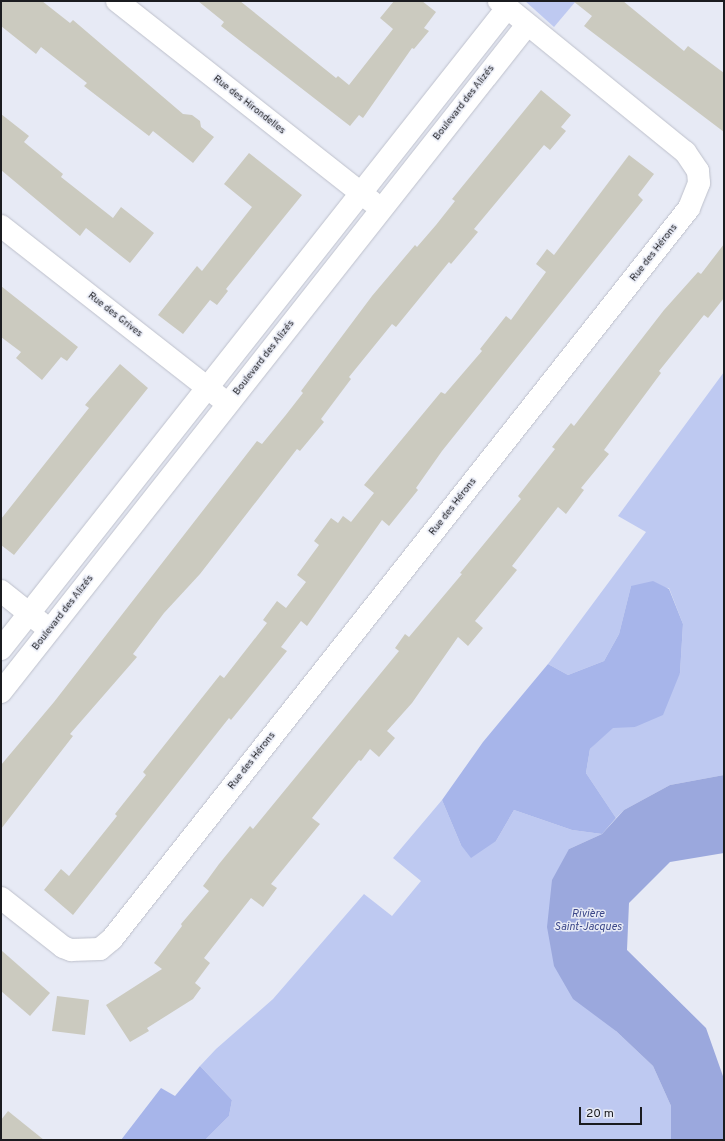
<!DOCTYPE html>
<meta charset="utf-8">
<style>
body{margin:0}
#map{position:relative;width:725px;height:1141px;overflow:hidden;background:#e7eaf5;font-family:Overpass,sans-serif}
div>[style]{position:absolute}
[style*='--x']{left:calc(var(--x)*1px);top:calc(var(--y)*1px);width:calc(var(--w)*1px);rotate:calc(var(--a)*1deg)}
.green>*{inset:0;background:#bec9f1}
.forest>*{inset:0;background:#a7b5ea}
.water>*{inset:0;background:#9ba8dd}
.building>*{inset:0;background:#cbcabf}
.roads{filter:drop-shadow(0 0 1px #bdc0cb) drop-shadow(0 0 1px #bdc0cb)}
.street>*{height:22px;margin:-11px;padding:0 11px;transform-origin:11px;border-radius:11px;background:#fff}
span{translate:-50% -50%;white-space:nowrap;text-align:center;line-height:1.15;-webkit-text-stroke:3px #e7eaf5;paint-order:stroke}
.street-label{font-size:10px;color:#1b1c20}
.water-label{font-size:11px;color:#3c4889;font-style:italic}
.frame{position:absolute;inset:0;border:2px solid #1b1c20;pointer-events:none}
.scale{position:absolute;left:579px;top:1107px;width:63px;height:18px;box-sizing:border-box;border:2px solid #1b1c20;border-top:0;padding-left:5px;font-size:12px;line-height:14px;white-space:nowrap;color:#1b1c20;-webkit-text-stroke:3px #e7eaf5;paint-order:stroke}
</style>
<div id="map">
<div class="green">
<div style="clip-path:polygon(525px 1px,576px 1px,554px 27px)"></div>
<div style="clip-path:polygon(724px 372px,724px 775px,670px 785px,624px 810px,616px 818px,586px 773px,590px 749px,613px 727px,635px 727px,680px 673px,683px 624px,669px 588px,631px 586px,619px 634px,604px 661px,568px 675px,548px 664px,646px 532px,618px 516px)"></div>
<div style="clip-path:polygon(442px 800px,461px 845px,496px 841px,514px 810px,572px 830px,602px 834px,569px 849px,616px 1031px,653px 1066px,671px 1106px,671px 1140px,205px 1140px,229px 1116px,232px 1100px,200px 1066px,216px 1049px,273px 999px,364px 894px,392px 916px,421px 881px,393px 858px)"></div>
</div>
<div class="forest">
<div style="clip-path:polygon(653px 581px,669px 589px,683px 624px,680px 673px,663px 715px,635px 727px,613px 728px,590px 749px,586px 773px,616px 818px,602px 834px,572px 830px,514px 810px,496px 841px,471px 858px,461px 845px,442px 800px,483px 742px,548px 664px,568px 675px,604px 661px,619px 634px,631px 586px)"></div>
<div style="clip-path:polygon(200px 1066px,232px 1100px,229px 1116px,205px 1140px,121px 1140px,161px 1088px,175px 1096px)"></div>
</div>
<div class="water">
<div style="clip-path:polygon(724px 775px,724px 853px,670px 862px,629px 903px,627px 950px,706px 1028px,724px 1079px,724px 1140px,671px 1140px,671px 1106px,653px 1066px,616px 1031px,573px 999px,554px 966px,547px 927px,552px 880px,569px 849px,602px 834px,624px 810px,670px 785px)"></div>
</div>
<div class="building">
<div style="clip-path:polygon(1px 1px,42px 1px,70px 23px,73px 20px,183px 114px,192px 115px,200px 121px,201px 127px,214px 137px,193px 163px,153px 131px,149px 136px,84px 86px,87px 83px,41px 47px,36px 54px,1px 26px)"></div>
<div style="clip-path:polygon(198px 1px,240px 1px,336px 78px,338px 76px,349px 85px,393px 29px,380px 18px,394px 1px,422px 1px,436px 12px,424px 28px,429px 31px,414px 49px,412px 48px,363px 118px,359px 115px,350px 126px,221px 26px,224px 22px)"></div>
<div style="clip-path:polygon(573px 1px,623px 1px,684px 51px,688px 46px,724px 73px,724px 132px,584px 26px,592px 16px)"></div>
<div style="clip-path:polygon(541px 90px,571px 115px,561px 127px,566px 131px,550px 150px,544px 145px,474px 229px,478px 232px,451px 264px,449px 262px,396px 327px,392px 324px,349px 377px,351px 379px,321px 419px,324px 422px,300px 451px,297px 449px,200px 574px,164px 613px,133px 654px,137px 657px,70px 734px,73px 736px,1px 829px,1px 765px,54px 702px,257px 441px,262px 444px,285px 416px,303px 393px,301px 391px,372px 296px,415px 245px,417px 247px,436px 225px,455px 201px,452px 199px)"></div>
<div style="clip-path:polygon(1px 114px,29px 136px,24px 142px,63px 174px,61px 177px,113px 218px,121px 207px,154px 233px,130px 263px,86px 228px,80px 236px,1px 170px)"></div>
<div style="clip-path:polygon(249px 153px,302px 195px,226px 289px,228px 291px,217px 305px,210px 300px,183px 334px,158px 315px,197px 266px,202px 271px,252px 207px,224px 184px)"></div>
<div style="clip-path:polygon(629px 155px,654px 174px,638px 195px,643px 200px,442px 451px,416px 488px,418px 490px,389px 526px,382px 520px,307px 626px,301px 621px,281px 647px,287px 651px,231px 720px,229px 718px,73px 915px,44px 890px,61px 869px,69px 876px,117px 816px,115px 814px,146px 775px,143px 772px,220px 675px,224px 678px,267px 623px,263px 620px,277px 601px,286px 608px,306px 582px,297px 575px,319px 545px,314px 541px,331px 518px,338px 523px,343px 516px,351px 522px,374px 493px,364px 485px,441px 392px,445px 394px,482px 351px,480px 349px,506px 316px,511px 320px,546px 272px,536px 264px,547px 249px,554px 255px)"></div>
<div style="clip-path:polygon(724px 244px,724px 298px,708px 318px,704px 315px,659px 371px,661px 373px,604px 450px,609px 454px,581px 488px,584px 490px,566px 514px,558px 507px,512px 566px,517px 570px,475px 621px,483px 628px,468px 646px,458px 637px,412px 703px,387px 731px,395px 738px,379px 757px,370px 749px,361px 761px,359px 760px,312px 818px,320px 824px,271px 884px,277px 888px,263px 907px,251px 898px,204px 958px,210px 963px,195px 983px,201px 988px,193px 999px,147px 1028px,149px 1031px,130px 1042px,106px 1005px,162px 969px,154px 963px,182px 926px,181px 924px,209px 891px,203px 886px,219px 864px,250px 826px,253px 829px,399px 651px,395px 648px,405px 634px,409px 637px,462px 574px,460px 573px,521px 499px,518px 496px,555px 449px,552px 447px,571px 423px,574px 426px,664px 310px,698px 272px,701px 274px)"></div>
<div style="clip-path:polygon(1px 286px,78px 347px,67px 361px,61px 357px,42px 380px,16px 358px,21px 352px,1px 337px)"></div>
<div style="clip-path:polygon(120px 364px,148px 388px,14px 555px,1px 545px,1px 519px,89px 408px,85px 405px)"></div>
<div style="clip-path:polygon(1px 950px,50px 993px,30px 1016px,1px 991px)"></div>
<div style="clip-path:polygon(57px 996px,89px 1000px,85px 1035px,52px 1031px)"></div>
<div style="clip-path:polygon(8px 1111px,44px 1140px,1px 1140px,1px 1120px)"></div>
</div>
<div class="roads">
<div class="street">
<div style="--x:117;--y:1;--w:325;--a:38.2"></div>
<div style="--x:1;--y:226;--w:277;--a:38.1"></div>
<div style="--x:1;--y:591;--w:51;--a:38.7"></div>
<div style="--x:1;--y:649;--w:817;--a:-51.71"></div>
<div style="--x:1;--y:692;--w:849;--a:-51.74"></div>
<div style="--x:1;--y:898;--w:79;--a:38.3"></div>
<div style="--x:63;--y:947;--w:9;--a:21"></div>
<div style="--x:71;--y:950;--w:29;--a:-2"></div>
<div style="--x:100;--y:949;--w:16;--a:-40"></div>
<div style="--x:112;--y:939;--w:931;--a:-51.71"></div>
<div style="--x:689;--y:208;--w:27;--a:-68"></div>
<div style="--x:699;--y:183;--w:12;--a:-95"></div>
<div style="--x:698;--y:171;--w:23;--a:-124"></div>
<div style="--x:685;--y:152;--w:240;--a:-140.9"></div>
</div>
</div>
<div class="street-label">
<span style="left:464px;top:103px;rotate:-52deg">Boulevard des Alizés</span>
<span style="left:249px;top:105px;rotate:38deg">Rue des Hirondelles</span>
<span style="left:654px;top:253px;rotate:-52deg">Rue des Hérons</span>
<span style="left:115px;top:315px;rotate:38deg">Rue des Grives</span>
<span style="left:264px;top:358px;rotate:-52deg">Boulevard des Alizés</span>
<span style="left:453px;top:507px;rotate:-52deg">Rue des Hérons</span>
<span style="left:63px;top:613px;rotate:-52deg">Boulevard des Alizés</span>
<span style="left:252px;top:761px;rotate:-52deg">Rue des Hérons</span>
</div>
<div class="water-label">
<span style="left:588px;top:921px">Rivière<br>Saint-Jacques</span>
</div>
<div class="frame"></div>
<div class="scale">20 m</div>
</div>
